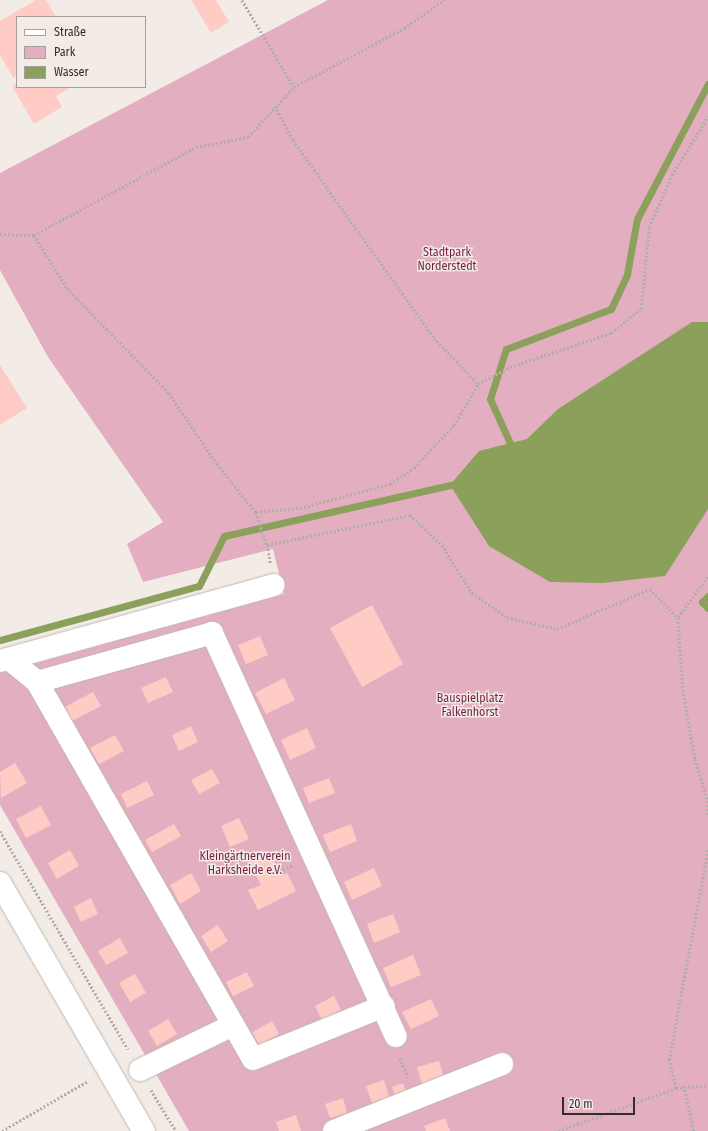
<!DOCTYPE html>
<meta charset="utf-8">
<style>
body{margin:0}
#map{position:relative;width:708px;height:1131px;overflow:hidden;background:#f3ece6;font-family:"Fira Sans Condensed",sans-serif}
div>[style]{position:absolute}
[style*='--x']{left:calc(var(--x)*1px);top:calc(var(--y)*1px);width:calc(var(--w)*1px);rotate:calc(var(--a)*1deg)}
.green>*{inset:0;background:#e3aec0}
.water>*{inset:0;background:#8ba15b}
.stream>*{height:7px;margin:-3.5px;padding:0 3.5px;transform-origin:3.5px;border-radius:3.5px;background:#8ba15b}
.building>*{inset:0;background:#feccc4}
.path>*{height:2.5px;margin-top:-1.25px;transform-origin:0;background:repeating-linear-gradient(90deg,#b3ada9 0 2px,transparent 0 4px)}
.roads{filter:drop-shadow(0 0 1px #c1bab4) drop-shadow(0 0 1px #c1bab4)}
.minor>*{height:22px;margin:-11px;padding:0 11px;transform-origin:11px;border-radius:11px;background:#fff}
span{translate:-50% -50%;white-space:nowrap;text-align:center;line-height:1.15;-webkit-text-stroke:3px #f3ece6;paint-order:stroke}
.park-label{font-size:12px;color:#781f48}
.legend{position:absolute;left:16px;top:16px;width:130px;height:72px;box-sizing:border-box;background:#f3ece6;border:1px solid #a5a09b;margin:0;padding:5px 7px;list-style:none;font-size:12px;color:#302d2b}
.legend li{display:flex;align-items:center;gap:8px;height:20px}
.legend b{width:20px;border:1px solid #a5a09b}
.scale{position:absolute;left:562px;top:1097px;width:73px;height:18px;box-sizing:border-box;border:2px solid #302d2b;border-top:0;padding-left:5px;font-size:12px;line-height:14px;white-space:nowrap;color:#302d2b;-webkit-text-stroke:3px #f3ece6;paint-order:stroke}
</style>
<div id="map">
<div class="green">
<div style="clip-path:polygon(328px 0,708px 0,708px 1131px,189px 1131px,0 805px,0 673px,284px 594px,273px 549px,143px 582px,127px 544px,163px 522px,48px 357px,0 270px,0 173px)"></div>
</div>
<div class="water">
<div style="clip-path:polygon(692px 322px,708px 322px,708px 509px,665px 576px,603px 583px,550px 582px,489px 546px,450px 485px,479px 451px,527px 439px,558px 409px)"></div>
</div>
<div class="stream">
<div style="--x:510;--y:443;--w:48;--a:-114.4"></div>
<div style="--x:490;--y:399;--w:52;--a:-72.3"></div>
<div style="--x:506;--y:349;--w:112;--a:-20.9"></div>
<div style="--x:611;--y:309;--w:38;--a:-65"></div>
<div style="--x:627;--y:274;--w:56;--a:-79.7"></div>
<div style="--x:637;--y:219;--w:153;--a:-62.3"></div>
<div style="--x:708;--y:596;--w:8;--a:135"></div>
<div style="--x:702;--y:602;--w:8;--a:45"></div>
<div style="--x:0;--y:640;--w:206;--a:-15.2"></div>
<div style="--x:199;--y:586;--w:56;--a:-63.4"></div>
<div style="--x:224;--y:536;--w:232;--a:-12.7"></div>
</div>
<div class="building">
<div style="clip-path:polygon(36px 0,46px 0,56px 17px,17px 17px,17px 75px,13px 78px,0 55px,0 21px)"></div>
<div style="clip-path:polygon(191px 0,216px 0,229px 22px,211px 33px)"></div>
<div style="clip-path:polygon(17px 83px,17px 87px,72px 87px,56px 96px,62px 107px,34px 124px,12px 86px)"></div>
<div style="clip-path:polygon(0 365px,27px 408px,0 425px)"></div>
<div style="clip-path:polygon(372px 605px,403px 664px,362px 687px,330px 628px)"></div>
<div style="clip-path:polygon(260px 636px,268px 655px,246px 664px,238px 645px)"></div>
<div style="clip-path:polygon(166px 677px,173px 692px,148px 703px,141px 688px)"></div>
<div style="clip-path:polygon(284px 678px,295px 700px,266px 714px,255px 693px)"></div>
<div style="clip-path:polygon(93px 692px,101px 706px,72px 721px,65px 707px)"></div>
<div style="clip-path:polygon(191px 726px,198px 742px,179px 751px,172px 735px)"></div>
<div style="clip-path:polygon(307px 728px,316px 748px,290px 760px,281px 740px)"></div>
<div style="clip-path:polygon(115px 735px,124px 751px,99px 764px,90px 748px)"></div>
<div style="clip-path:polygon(15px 763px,27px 783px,1px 798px,0 772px)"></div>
<div style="clip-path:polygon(212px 769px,220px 783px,199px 794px,191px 780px)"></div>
<div style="clip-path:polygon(329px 778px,335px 793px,309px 803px,303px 788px)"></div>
<div style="clip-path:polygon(147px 781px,154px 795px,127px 808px,121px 794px)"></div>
<div style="clip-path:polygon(41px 806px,51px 825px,26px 838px,16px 819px)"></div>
<div style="clip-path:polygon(239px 818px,249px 839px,230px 847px,221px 826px)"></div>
<div style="clip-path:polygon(174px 824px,181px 836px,152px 852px,145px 840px)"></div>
<div style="clip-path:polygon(351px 824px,357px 841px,330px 852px,323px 835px)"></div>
<div style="clip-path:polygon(70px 850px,79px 866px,57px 879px,48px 863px)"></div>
<div style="clip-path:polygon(269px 851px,281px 876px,287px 873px,296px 891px,258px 910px,248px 890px,261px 885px,249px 861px)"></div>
<div style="clip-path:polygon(374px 868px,382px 886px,352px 900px,344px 882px)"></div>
<div style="clip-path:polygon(191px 873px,201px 891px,180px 904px,170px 885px)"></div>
<div style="clip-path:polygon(91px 898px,98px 914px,81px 922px,74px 907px)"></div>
<div style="clip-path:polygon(393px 914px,400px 932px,374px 943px,367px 924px)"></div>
<div style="clip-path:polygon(218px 925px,228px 941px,211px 952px,201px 936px)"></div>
<div style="clip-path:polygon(120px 938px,128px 953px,106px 965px,98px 951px)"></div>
<div style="clip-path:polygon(413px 955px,421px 975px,391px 987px,383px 968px)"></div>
<div style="clip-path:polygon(247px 972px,254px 986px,233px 996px,226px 982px)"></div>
<div style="clip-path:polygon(135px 974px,146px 993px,130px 1002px,119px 983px)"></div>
<div style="clip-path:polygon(334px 996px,341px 1010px,322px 1020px,315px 1006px)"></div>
<div style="clip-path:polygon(431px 999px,439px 1016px,411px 1029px,402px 1012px)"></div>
<div style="clip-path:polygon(168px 1019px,177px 1034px,157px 1046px,148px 1031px)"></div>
<div style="clip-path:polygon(272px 1021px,279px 1034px,259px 1045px,252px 1032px)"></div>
<div style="clip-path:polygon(439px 1061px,444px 1078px,422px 1084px,417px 1067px)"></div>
<div style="clip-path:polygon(384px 1080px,389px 1097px,372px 1103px,366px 1086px)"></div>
<div style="clip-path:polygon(403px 1083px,406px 1092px,395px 1097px,392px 1087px)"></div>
<div style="clip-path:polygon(343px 1098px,347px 1113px,330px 1118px,325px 1104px)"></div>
<div style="clip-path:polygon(296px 1115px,301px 1131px,279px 1131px,276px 1122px)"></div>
<div style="clip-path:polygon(445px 1118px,450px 1131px,426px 1131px,424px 1126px)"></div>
</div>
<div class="path">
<div style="--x:242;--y:0;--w:101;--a:59.1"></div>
<div style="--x:275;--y:106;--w:38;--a:62"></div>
<div style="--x:293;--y:140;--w:243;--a:54.5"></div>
<div style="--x:434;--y:338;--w:64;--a:46.3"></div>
<div style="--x:0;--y:234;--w:34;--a:2"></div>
<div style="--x:34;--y:235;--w:184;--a:-28.5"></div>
<div style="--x:196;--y:147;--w:53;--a:-10.9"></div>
<div style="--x:248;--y:137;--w:68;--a:-47.4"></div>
<div style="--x:294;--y:87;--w:125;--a:-28.2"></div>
<div style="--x:404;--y:28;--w:49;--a:-35"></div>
<div style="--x:34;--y:235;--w:62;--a:58.1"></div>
<div style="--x:67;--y:288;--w:146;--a:45.8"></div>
<div style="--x:169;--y:393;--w:86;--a:55.9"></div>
<div style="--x:217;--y:464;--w:62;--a:50.9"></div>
<div style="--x:256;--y:512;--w:35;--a:72"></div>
<div style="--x:256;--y:512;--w:44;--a:-5.2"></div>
<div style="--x:300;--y:508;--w:93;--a:-14.9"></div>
<div style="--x:390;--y:484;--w:29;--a:-34"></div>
<div style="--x:414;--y:468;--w:59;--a:-47.1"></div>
<div style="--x:454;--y:425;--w:48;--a:-59.7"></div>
<div style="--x:478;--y:384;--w:36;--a:-28"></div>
<div style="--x:510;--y:367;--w:107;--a:-18.6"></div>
<div style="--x:611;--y:333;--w:38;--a:-39"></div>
<div style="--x:641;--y:309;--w:82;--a:-84.4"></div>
<div style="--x:649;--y:227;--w:57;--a:-66.1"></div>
<div style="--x:672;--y:175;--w:69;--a:-58.6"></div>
<div style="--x:270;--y:563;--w:18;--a:-99"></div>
<div style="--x:267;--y:545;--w:146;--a:-11.8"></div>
<div style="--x:410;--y:515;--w:44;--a:43.2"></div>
<div style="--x:442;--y:545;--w:57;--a:58"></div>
<div style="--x:472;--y:593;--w:42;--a:34.4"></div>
<div style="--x:507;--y:617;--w:51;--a:13.5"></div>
<div style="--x:557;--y:629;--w:101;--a:-23.3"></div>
<div style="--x:650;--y:589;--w:40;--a:46"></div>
<div style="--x:708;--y:577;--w:51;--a:126.2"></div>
<div style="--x:678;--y:618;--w:72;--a:86"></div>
<div style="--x:683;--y:690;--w:70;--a:80.1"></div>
<div style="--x:695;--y:759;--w:44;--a:72.8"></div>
<div style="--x:708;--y:801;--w:15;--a:90"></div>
<div style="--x:0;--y:831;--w:253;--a:59.6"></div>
<div style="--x:279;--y:871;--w:15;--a:-23"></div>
<div style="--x:400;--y:1058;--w:21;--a:67"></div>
<div style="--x:684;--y:1086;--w:46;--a:77.5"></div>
<div style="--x:676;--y:1088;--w:29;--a:-104"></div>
<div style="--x:669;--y:1060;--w:214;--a:-79.5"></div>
<div style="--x:151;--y:1090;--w:48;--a:58.6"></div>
<div style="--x:2;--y:1131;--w:99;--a:-30.2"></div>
<div style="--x:558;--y:1131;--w:126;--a:-20"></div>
<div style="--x:676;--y:1088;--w:32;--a:-5"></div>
</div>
<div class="roads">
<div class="minor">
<div style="--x:9;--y:659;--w:36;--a:39"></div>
<div style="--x:37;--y:682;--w:434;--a:60.2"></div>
<div style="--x:253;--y:1059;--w:141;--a:-22"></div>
<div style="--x:0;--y:661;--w:284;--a:-15.5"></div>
<div style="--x:37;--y:682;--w:182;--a:-15.6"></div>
<div style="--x:212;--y:633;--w:443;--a:65.5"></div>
<div style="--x:0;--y:883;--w:287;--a:59.9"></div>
<div style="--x:140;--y:1070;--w:103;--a:-25.8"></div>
<div style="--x:334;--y:1131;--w:181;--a:-21.7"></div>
</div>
</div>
<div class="park-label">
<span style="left:447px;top:260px">Stadtpark<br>Norderstedt</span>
<span style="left:470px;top:706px">Bauspielplatz<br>Falkenhorst</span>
<span style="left:245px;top:864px">Kleingärtnerverein<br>Harksheide e.V.</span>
</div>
<ul class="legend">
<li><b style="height:5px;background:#fff"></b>Straße</li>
<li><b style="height:11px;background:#e3aec0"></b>Park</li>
<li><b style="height:11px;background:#8ba15b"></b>Wasser</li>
</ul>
<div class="scale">20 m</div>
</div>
